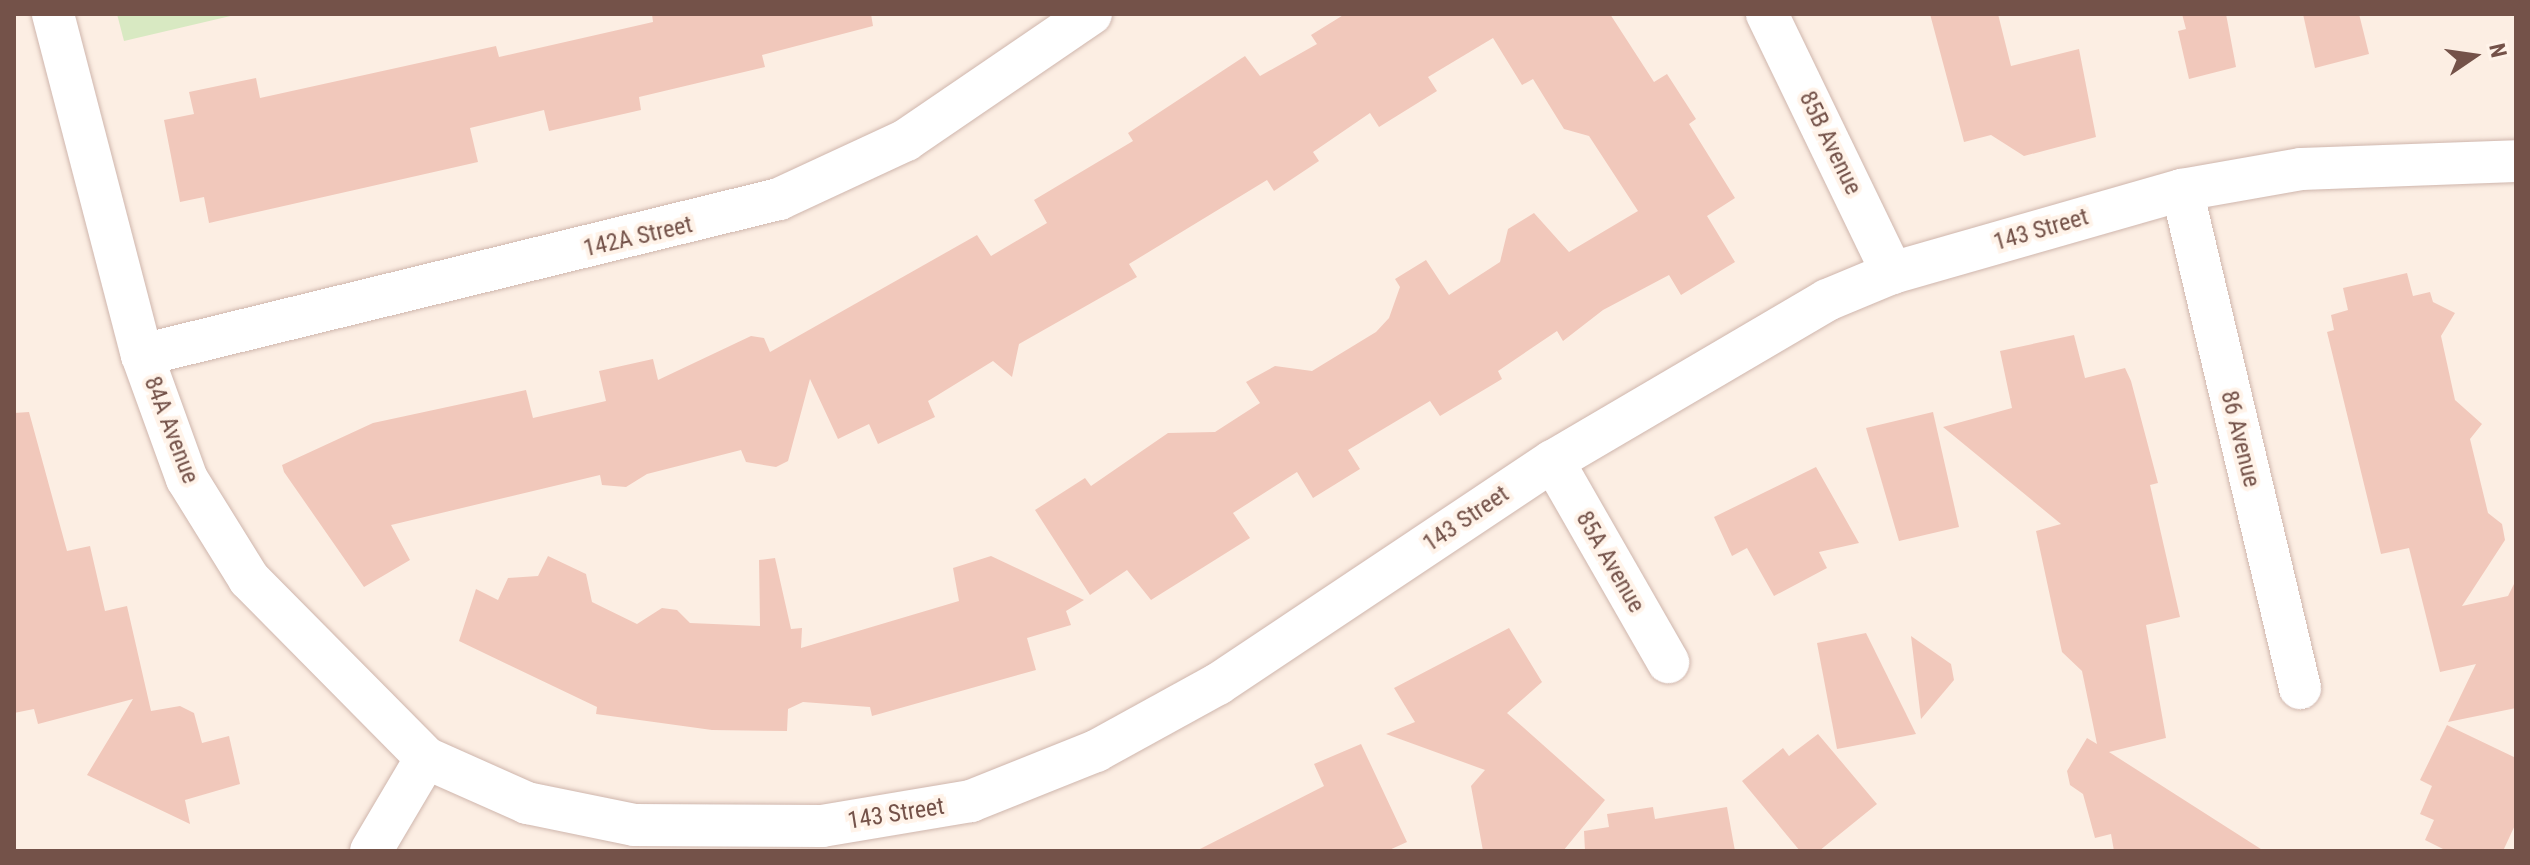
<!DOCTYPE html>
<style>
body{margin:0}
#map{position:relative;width:2530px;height:865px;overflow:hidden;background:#fceee3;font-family:"Roboto Condensed",sans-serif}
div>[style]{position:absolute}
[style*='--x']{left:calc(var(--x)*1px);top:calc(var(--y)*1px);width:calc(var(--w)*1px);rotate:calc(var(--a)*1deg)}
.green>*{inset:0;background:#d8e9c2}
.building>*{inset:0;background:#f1c8bb}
.roads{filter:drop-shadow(0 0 2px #cfb6ad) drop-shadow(0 0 2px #cfb6ad)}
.minor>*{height:42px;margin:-21px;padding:0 21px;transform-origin:21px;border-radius:21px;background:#fff}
span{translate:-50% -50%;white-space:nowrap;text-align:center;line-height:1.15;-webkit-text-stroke:8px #fff3e9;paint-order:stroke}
.street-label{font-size:24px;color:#745249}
.frame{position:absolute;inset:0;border:16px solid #745249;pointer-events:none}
.north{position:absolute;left:2434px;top:16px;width:80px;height:80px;-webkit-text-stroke:6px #fff3e9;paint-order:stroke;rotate:77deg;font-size:22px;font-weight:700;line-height:32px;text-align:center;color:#745249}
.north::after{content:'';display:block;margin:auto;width:28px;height:36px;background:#745249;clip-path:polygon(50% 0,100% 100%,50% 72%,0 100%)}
</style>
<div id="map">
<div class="green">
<div style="clip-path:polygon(117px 14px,239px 14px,124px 41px)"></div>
</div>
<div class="building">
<div style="clip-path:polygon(652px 14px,871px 14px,873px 26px,762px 55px,765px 67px,639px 97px,641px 110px,549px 131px,544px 110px,470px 128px,478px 162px,209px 223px,204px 197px,180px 202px,164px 120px,194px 114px,189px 92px,256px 78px,260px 98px,496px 46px,499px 57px,653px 22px)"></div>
<div style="clip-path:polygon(1345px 14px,1610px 14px,1654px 82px,1667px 74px,1696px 119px,1689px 124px,1735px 198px,1707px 216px,1735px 262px,1681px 295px,1669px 275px,1603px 310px,1563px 341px,1557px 331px,1498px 371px,1502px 379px,1440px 416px,1430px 401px,1348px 450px,1360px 469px,1313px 498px,1297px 472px,1233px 513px,1250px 538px,1151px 600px,1127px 570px,1090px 595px,1035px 510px,1085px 478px,1091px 486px,1168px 433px,1215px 432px,1260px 403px,1246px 382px,1275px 366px,1312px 371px,1376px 332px,1389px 318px,1400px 287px,1395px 279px,1426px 260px,1449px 295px,1500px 262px,1508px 229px,1534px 213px,1569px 252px,1638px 211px,1589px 136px,1564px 129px,1533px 79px,1522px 85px,1493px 38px,1428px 77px,1437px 91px,1379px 127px,1370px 113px,1313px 152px,1319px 161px,1274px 191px,1267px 180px,1129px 264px,1137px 277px,1019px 344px,1012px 377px,993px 361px,928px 401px,935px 417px,878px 444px,869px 424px,838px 439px,810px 379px,788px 461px,776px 467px,746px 462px,741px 450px,647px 474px,626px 487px,602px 485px,600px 475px,391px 525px,410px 560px,364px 587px,284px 472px,282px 465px,373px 423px,526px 390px,533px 418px,606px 401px,599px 371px,653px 359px,658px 380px,751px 336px,764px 338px,770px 352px,977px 235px,991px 256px,1047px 223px,1034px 200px,1133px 141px,1128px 133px,1245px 56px,1260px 76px,1317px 44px,1311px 35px)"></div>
<div style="clip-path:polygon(1930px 14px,1998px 14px,2011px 66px,2079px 49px,2096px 137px,2024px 156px,1991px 135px,1964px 142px)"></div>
<div style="clip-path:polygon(2182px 14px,2226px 14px,2236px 67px,2189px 79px,2178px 31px,2186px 29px)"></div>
<div style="clip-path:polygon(2303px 14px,2359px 14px,2369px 54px,2315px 68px)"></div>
<div style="clip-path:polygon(2407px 273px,2413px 296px,2430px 292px,2433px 302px,2455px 313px,2441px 336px,2455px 400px,2482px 424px,2470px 439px,2488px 513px,2502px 524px,2505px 540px,2462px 606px,2508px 596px,2516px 580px,2516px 708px,2448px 722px,2476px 664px,2440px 672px,2409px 548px,2381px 554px,2327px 332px,2334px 330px,2331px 315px,2348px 310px,2343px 288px)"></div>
<div style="clip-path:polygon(2074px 335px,2085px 378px,2125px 368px,2131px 381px,2158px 483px,2150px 485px,2180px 617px,2146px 625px,2166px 738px,2109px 752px,2264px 851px,2114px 851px,2111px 834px,2095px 838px,2083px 794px,2070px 785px,2067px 771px,2087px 738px,2097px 744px,2082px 671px,2062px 652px,2036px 531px,2061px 524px,1943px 427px,2012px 408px,2000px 351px)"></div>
<div style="clip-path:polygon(29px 412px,67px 551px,90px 546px,105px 611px,127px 606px,151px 711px,180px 706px,194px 713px,202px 743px,229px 736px,240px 784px,185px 800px,190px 824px,87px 775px,133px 699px,38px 724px,34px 709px,14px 713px,14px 413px)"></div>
<div style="clip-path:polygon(1933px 412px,1959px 527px,1899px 541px,1866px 428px)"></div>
<div style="clip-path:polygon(1816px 467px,1859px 543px,1819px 552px,1827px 568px,1774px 596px,1747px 548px,1732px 556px,1714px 517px)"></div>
<div style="clip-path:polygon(548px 556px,586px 574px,592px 602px,637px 624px,662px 608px,677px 610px,690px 623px,760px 626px,759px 560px,775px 558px,791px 629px,802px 628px,801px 648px,959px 601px,953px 568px,991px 556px,1084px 600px,1066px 611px,1071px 625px,1027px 638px,1036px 670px,872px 716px,870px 707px,803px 702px,788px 709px,787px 731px,712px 730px,596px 714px,597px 707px,459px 641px,476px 589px,498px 600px,508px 578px,538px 576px)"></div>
<div style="clip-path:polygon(1509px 628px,1542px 682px,1507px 713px,1605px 800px,1563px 851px,1483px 851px,1471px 786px,1485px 770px,1386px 734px,1415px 722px,1394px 688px)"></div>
<div style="clip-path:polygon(1866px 633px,1916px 734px,1837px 749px,1817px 643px)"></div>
<div style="clip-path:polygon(1911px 636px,1951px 664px,1954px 680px,1921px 719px)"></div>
<div style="clip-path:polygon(2447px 725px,2516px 758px,2516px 823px,2503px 851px,2447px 851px,2425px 840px,2434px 820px,2420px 814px,2432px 786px,2420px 780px)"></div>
<div style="clip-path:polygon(1818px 734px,1877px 804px,1819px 851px,1800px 851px,1742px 781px,1783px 748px,1789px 756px)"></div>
<div style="clip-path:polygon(1361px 744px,1407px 842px,1387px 851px,1196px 851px,1324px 786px,1314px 764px)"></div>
<div style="clip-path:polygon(1653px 807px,1655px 819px,1727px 807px,1735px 851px,1585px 851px,1584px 831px,1609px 827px,1607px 814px)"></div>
</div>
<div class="roads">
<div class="minor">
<div style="--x:53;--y:14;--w:352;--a:75.4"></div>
<div style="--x:142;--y:355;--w:132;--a:70.1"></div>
<div style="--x:187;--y:479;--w:118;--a:58.2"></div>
<div style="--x:249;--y:579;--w:252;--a:45.3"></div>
<div style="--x:426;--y:758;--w:108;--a:120.6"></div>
<div style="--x:1767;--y:14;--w:288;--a:64.2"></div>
<div style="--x:2182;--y:190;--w:512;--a:76.67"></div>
<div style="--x:142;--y:355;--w:656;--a:-13.76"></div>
<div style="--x:779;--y:199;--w:140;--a:-24.9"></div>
<div style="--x:906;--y:140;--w:224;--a:-34.3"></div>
<div style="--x:1553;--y:461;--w:232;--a:60.2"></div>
<div style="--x:426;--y:758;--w:111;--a:24"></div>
<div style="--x:527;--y:803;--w:109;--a:11.6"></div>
<div style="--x:634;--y:825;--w:188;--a:0.3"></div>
<div style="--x:822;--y:826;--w:151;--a:-9.5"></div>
<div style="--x:971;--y:801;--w:135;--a:-21.8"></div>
<div style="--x:1096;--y:751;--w:139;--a:-28.8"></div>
<div style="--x:1218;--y:684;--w:402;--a:-33.7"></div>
<div style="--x:1553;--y:461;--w:318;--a:-30.4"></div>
<div style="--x:1827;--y:300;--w:70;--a:-22.6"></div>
<div style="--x:1892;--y:273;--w:302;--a:-16"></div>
<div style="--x:2182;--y:190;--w:121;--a:-10"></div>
<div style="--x:2301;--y:169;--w:215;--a:-2.1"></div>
</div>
</div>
<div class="street-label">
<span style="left:1830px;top:143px;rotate:64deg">85B Avenue</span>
<span style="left:2041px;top:230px;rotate:-16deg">143 Street</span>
<span style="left:638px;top:237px;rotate:-13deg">142A Street</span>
<span style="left:171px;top:430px;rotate:69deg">84A Avenue</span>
<span style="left:2240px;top:439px;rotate:76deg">86 Avenue</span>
<span style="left:1466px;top:519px;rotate:-34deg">143 Street</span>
<span style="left:1610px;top:562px;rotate:60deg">85A Avenue</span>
<span style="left:896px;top:814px;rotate:-9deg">143 Street</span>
</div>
<div class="frame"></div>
<div class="north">N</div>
</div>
